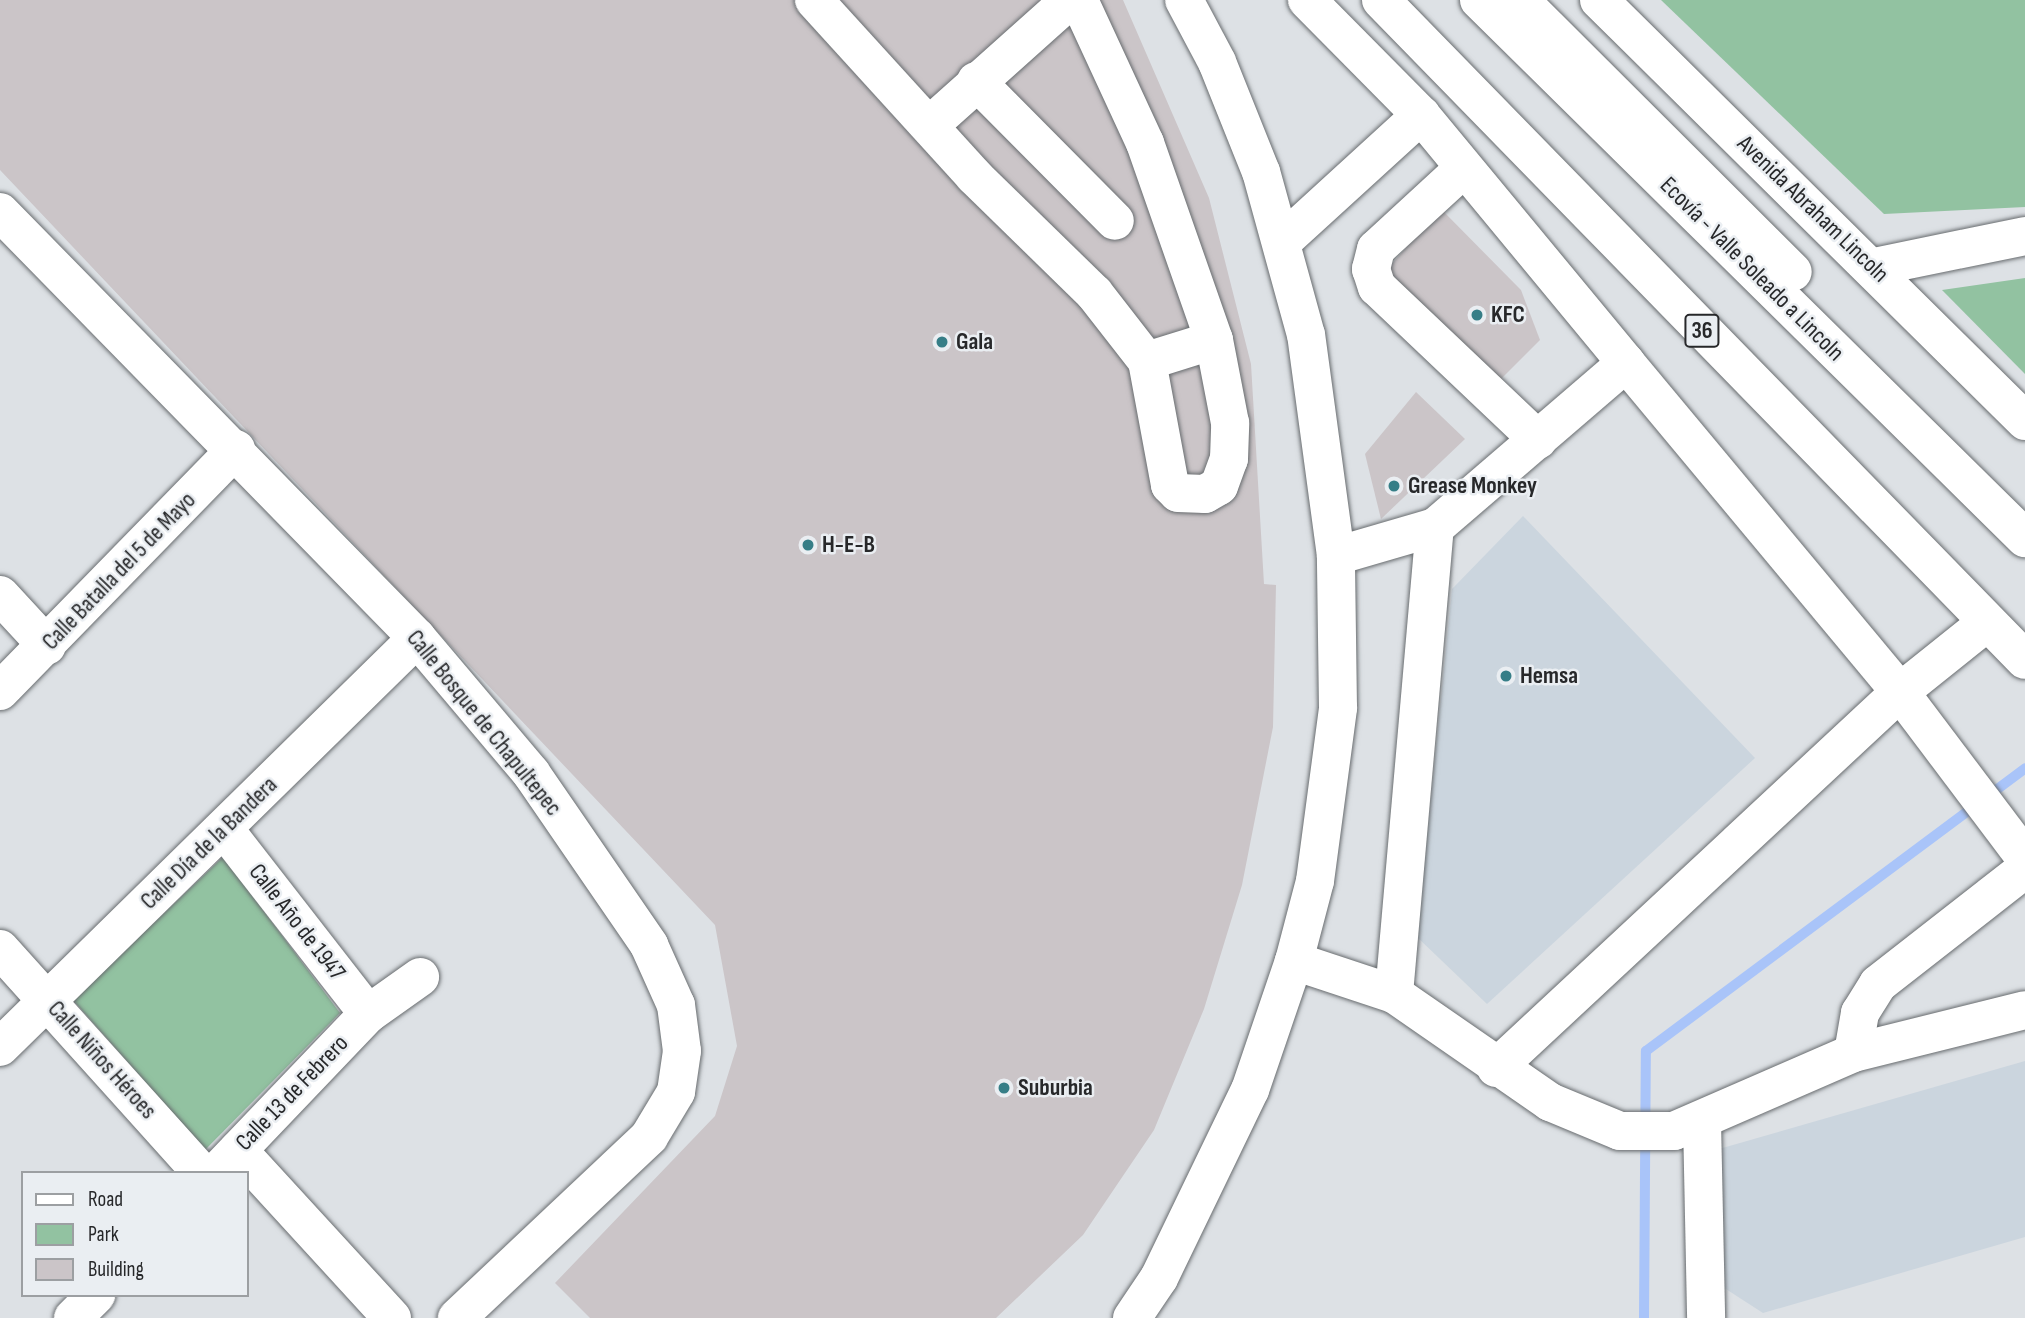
<!DOCTYPE html>
<meta charset="utf-8">
<style>
body{margin:0}
#map{position:relative;width:2025px;height:1318px;overflow:hidden;background:#dde1e5;font-family:"Sofia Sans Condensed",sans-serif}
div>[style]{position:absolute}
[style*='--x']{left:calc(var(--x)*1px);top:calc(var(--y)*1px);width:calc(var(--w)*1px);rotate:calc(var(--a)*1deg)}
.built>*{inset:0;background:#cbd5de}
.green>*{inset:0;background:#92c2a1}
.stream>*{height:10px;margin:-5px;padding:0 5px;transform-origin:5px;border-radius:5px;background:#a9c4f9}
.building>*{inset:0;background:#cbc5c8}
.roads{filter:drop-shadow(0 0 2px #686c6f) drop-shadow(0 0 2px #686c6f)}
.minor>*{height:38px;margin:-19px;padding:0 19px;transform-origin:19px;border-radius:19px;background:#fff}
.major>*{height:38px;margin:-19px;padding:0 19px;transform-origin:19px;border-radius:19px;background:#fff}
.dots>*{width:19px;height:19px;translate:-50% -50%;box-sizing:border-box;border:4px solid #eaeef2;border-radius:50%}
span{translate:-50% -50%;white-space:nowrap;text-align:center;line-height:1.15;-webkit-text-stroke:5px #eaeef2;paint-order:stroke}
.shield-label span{padding:2px 5px;background:#eaeef2;border:2px solid;border-radius:5px;-webkit-text-stroke-width:0}
.shield-label{font-size:23px;color:#27282a;font-weight:700}
.street-label{font-size:24px;color:#27282a}
.poi-label{font-size:24px;color:#27282a;font-weight:700}
.left{translate:0 -50%;text-align:left}
.legend{position:absolute;left:21px;top:1171px;width:228px;height:126px;box-sizing:border-box;background:#eaeef2;border:2px solid #9c9fa2;margin:0;padding:9px 12px;list-style:none;font-size:21px;color:#27282a}
.legend li{display:flex;align-items:center;gap:14px;height:35px}
.legend b{width:35px;border:2px solid #9c9fa2}
</style>
<div id="map">
<div class="built">
<div style="clip-path:polygon(1523px 516px,1755px 758px,1487px 1004px,1417px 937px,1452px 589px)"></div>
<div style="clip-path:polygon(2025px 1061px,2025px 1237px,1763px 1313px,1715px 1282px,1712px 1151px)"></div>
</div>
<div class="green">
<div style="clip-path:polygon(1661px 0,2025px 0,2025px 207px,1884px 214px)"></div>
<div style="clip-path:polygon(2025px 278px,2025px 374px,1942px 290px)"></div>
<div style="clip-path:polygon(223px 857px,340px 1013px,205px 1150px,73px 1000px)"></div>
</div>
<div class="stream">
<div style="--x:1644;--y:1318;--w:267;--a:-89.6"></div>
<div style="--x:1646;--y:1051;--w:473;--a:-36.7"></div>
</div>
<div class="building">
<div style="clip-path:polygon(0 0,1123px 0,1209px 198px,1251px 364px,1264px 584px,1276px 585px,1273px 727px,1242px 885px,1204px 1009px,1154px 1130px,1083px 1235px,996px 1318px,590px 1318px,555px 1283px,715px 1116px,737px 1046px,715px 925px,0 170px)"></div>
<div style="clip-path:polygon(1441px 209px,1521px 290px,1540px 340px,1496px 384px,1381px 276px)"></div>
<div style="clip-path:polygon(1416px 392px,1465px 439px,1381px 519px,1365px 454px)"></div>
</div>
<div class="roads">
<div class="minor">
<div style="--x:814;--y:0;--w:238;--a:47.7"></div>
<div style="--x:974;--y:176;--w:168;--a:44.3"></div>
<div style="--x:1094;--y:293;--w:86;--a:52.1"></div>
<div style="--x:1147;--y:361;--w:70;--a:-17.4"></div>
<div style="--x:1214;--y:340;--w:209;--a:-109.3"></div>
<div style="--x:1145;--y:143;--w:157;--a:-114.8"></div>
<div style="--x:1307;--y:0;--w:162;--a:45.3"></div>
<div style="--x:1479;--y:0;--w:767;--a:44.58"></div>
<div style="--x:1520;--y:0;--w:385;--a:44.9"></div>
<div style="--x:976;--y:81;--w:197;--a:45.2"></div>
<div style="--x:930;--y:125;--w:188;--a:-41.8"></div>
<div style="--x:1463;--y:169;--w:118;--a:137.4"></div>
<div style="--x:1376;--y:249;--w:21;--a:104"></div>
<div style="--x:1371;--y:269;--w:19;--a:72"></div>
<div style="--x:1377;--y:287;--w:222;--a:43.5"></div>
<div style="--x:0;--y:212;--w:596;--a:45.61"></div>
<div style="--x:417;--y:638;--w:177;--a:49.8"></div>
<div style="--x:531;--y:773;--w:209;--a:55.5"></div>
<div style="--x:649;--y:945;--w:66;--a:65.8"></div>
<div style="--x:676;--y:1005;--w:46;--a:82.6"></div>
<div style="--x:682;--y:1051;--w:41;--a:98.3"></div>
<div style="--x:676;--y:1092;--w:52;--a:121"></div>
<div style="--x:649;--y:1137;--w:264;--a:136.7"></div>
<div style="--x:1283;--y:241;--w:187;--a:-42.4"></div>
<div style="--x:1421;--y:115;--w:322;--a:50.4"></div>
<div style="--x:1626;--y:363;--w:252;--a:139.3"></div>
<div style="--x:1435;--y:527;--w:103;--a:163.7"></div>
<div style="--x:1874;--y:267;--w:154;--a:-11.6"></div>
<div style="--x:1147;--y:361;--w:126;--a:79.5"></div>
<div style="--x:1170;--y:485;--w:11;--a:45"></div>
<div style="--x:1178;--y:493;--w:27;--a:2"></div>
<div style="--x:1205;--y:494;--w:16;--a:-30"></div>
<div style="--x:1219;--y:486;--w:29;--a:-70"></div>
<div style="--x:1229;--y:459;--w:36;--a:-88"></div>
<div style="--x:1230;--y:423;--w:85;--a:-100.9"></div>
<div style="--x:1626;--y:363;--w:428;--a:50.2"></div>
<div style="--x:1900;--y:692;--w:208;--a:53"></div>
<div style="--x:0;--y:595;--w:69;--a:47.3"></div>
<div style="--x:0;--y:691;--w:338;--a:-45.7"></div>
<div style="--x:225;--y:830;--w:233;--a:52.1"></div>
<div style="--x:0;--y:949;--w:302;--a:48"></div>
<div style="--x:1294;--y:961;--w:105;--a:18.3"></div>
<div style="--x:1394;--y:994;--w:190;--a:34.7"></div>
<div style="--x:1550;--y:1102;--w:76;--a:22.5"></div>
<div style="--x:1620;--y:1131;--w:54;--a:0"></div>
<div style="--x:1674;--y:1131;--w:195;--a:-23.5"></div>
<div style="--x:1853;--y:1053;--w:177;--a:-14"></div>
<div style="--x:1394;--y:994;--w:469;--a:-85"></div>
<div style="--x:0;--y:1047;--w:584;--a:-44.45"></div>
<div style="--x:1853;--y:1053;--w:41;--a:-80.1"></div>
<div style="--x:1860;--y:1013;--w:34;--a:-58"></div>
<div style="--x:1878;--y:984;--w:187;--a:-38"></div>
<div style="--x:1496;--y:1068;--w:552;--a:-42.94"></div>
<div style="--x:1900;--y:692;--w:110;--a:-38.7"></div>
<div style="--x:1702;--y:1121;--w:197;--a:88.8"></div>
<div style="--x:238;--y:1150;--w:228;--a:47.5"></div>
<div style="--x:216;--y:1173;--w:220;--a:-46.3"></div>
<div style="--x:368;--y:1014;--w:64;--a:-35.4"></div>
<div style="--x:73;--y:1318;--w:33;--a:-45"></div>
</div>
<div class="major">
<div style="--x:1381;--y:0;--w:922;--a:45.7"></div>
<div style="--x:1599;--y:0;--w:599;--a:44.66"></div>
<div style="--x:1132;--y:1318;--w:48;--a:-56"></div>
<div style="--x:1159;--y:1278;--w:209;--a:-64.2"></div>
<div style="--x:1250;--y:1090;--w:136;--a:-71.2"></div>
<div style="--x:1294;--y:961;--w:83;--a:-75.3"></div>
<div style="--x:1315;--y:881;--w:175;--a:-82.4"></div>
<div style="--x:1338;--y:708;--w:152;--a:-90.8"></div>
<div style="--x:1336;--y:556;--w:223;--a:-97.7"></div>
<div style="--x:1306;--y:335;--w:169;--a:-105.4"></div>
<div style="--x:1261;--y:172;--w:118;--a:-111.8"></div>
<div style="--x:1217;--y:62;--w:70;--a:-118"></div>
</div>
</div>
<div class="dots">
<div style="left:1477px;top:315px;background:#367e87"></div>
<div style="left:942px;top:342px;background:#367e87"></div>
<div style="left:1394px;top:486px;background:#367e87"></div>
<div style="left:808px;top:545px;background:#367e87"></div>
<div style="left:1506px;top:676px;background:#367e87"></div>
<div style="left:1004px;top:1088px;background:#367e87"></div>
</div>
<div class="shield-label">
<span style="left:1702px;top:331px">36</span>
</div>
<div class="street-label">
<span style="left:1813px;top:209px;rotate:44deg">Avenida Abraham Lincoln</span>
<span style="left:1752px;top:269px;rotate:45deg">Ecovía - Valle Soleado a Lincoln</span>
<span style="left:119px;top:571px;rotate:-46deg">Calle Batalla del 5 de Mayo</span>
<span style="left:484px;top:723px;rotate:51deg">Calle Bosque de Chapultepec</span>
<span style="left:209px;top:843px;rotate:-44deg">Calle Día de la Bandera</span>
<span style="left:297px;top:922px;rotate:52deg">Calle Año de 1947</span>
<span style="left:102px;top:1060px;rotate:48deg">Calle Niños Héroes</span>
<span style="left:292px;top:1093px;rotate:-46deg">Calle 13 de Febrero</span>
</div>
<div class="poi-label">
<span class="left" style="left:1491px;top:315px">KFC</span>
<span class="left" style="left:956px;top:342px">Gala</span>
<span class="left" style="left:1408px;top:486px">Grease Monkey</span>
<span class="left" style="left:822px;top:545px">H-E-B</span>
<span class="left" style="left:1520px;top:676px">Hemsa</span>
<span class="left" style="left:1018px;top:1088px">Suburbia</span>
</div>
<ul class="legend">
<li><b style="height:9px;background:#fff"></b>Road</li>
<li><b style="height:19px;background:#92c2a1"></b>Park</li>
<li><b style="height:19px;background:#cbc5c8"></b>Building</li>
</ul>
</div>
